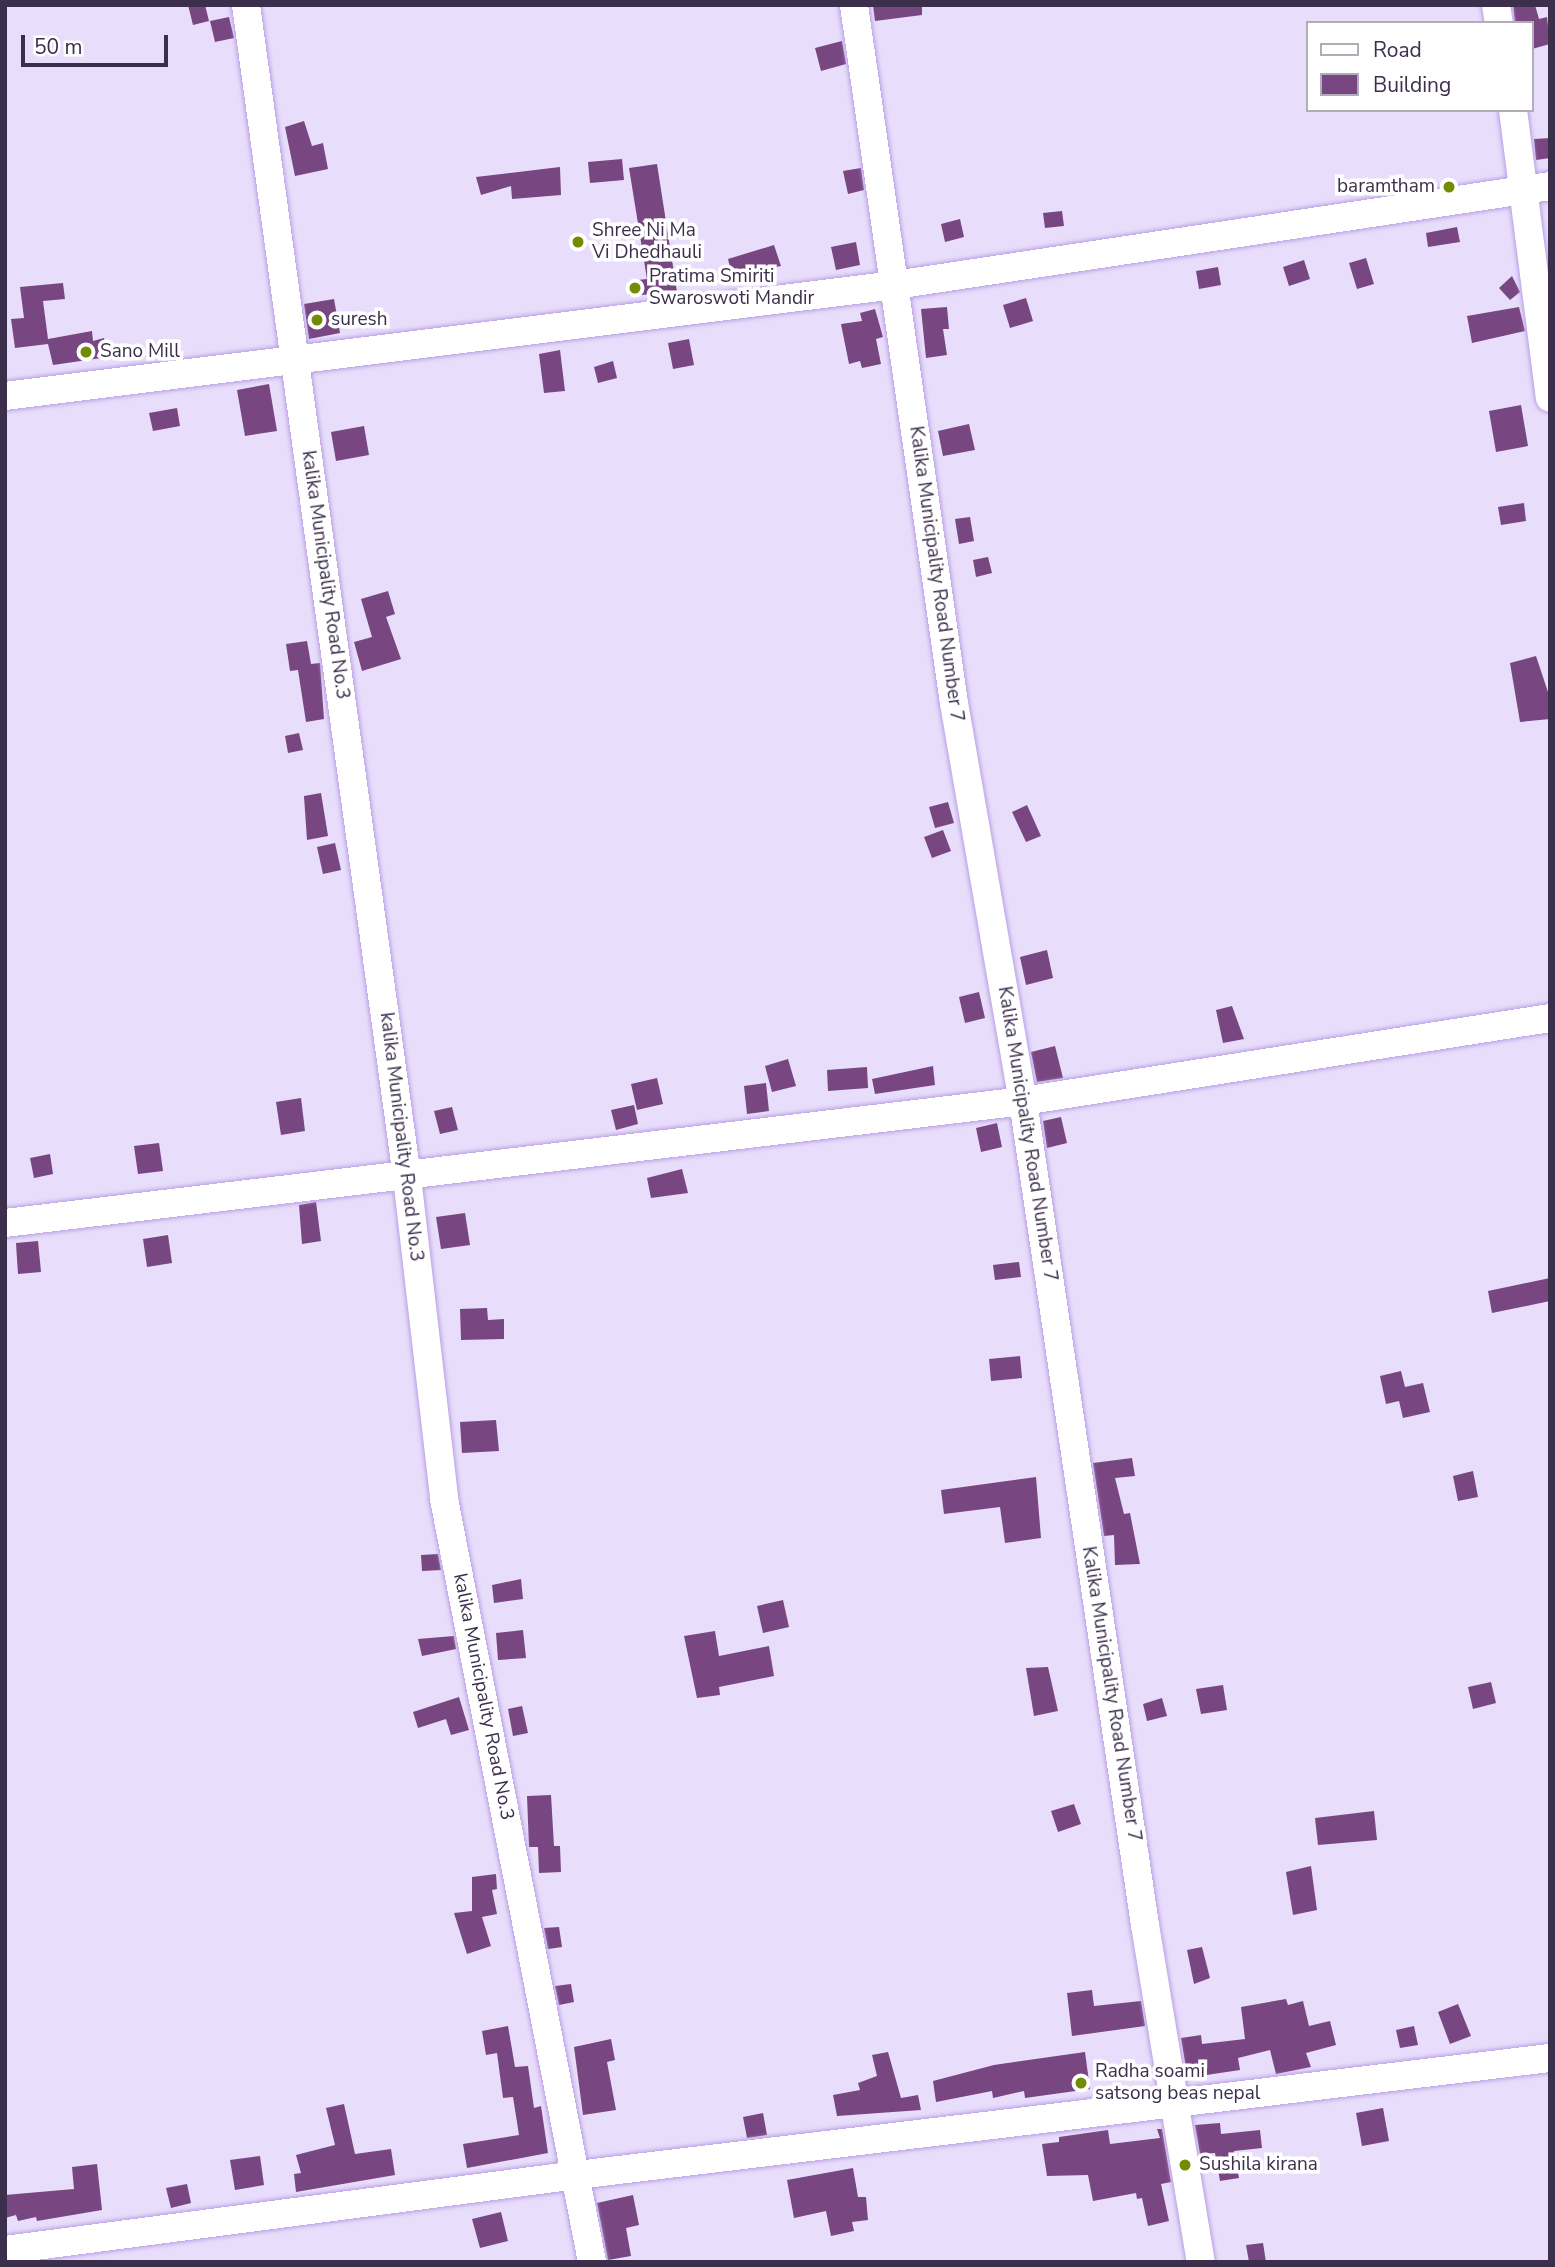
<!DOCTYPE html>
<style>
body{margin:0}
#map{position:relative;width:1555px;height:2267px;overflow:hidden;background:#e8defb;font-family:"Nunito Sans",sans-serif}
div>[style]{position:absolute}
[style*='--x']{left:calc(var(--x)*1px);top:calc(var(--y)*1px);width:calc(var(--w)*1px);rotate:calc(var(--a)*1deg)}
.building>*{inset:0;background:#784680}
.roads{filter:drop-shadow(0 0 2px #b99ee4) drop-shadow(0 0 2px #b99ee4)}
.minor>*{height:28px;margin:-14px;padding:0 14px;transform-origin:14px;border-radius:14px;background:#fff}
.dots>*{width:19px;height:19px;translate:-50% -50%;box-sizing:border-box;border:4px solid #fff;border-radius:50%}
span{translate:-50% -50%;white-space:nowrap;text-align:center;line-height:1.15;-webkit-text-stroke:7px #fff;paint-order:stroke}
.poi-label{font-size:19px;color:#3b2f4c}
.right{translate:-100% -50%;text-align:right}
.left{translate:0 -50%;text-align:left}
.street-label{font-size:19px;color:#3b2f4c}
.frame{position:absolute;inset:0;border:7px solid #3b2f4c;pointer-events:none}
.legend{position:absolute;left:1306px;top:21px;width:228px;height:91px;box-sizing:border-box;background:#fff;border:2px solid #b1acb7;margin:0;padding:9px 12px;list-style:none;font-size:21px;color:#3b2f4c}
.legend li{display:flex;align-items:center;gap:14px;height:35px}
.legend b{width:35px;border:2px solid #b1acb7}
.scale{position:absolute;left:21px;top:35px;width:147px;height:32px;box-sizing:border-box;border:4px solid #3b2f4c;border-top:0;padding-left:9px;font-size:21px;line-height:24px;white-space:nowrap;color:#3b2f4c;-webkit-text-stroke:5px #fff;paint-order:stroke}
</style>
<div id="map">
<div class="building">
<div style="clip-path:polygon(188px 5px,205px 5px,209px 21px,193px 25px)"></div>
<div style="clip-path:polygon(873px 5px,922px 5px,922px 15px,875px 21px)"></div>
<div style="clip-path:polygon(1513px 5px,1535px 5px,1539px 19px,1547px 17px,1550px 44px,1532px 49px,1532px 23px,1515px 23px)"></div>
<div style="clip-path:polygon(229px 17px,234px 38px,215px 42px,210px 21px)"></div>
<div style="clip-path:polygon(842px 41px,846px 64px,821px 71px,815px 48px)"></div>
<div style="clip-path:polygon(304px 121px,312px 146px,323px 143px,328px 169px,295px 176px,285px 127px)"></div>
<div style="clip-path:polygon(1550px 138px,1550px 158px,1536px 160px,1534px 139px)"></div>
<div style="clip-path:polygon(622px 159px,624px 180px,590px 183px,588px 162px)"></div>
<div style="clip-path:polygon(657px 164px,677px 292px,629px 296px,628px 281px,647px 279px,629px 168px)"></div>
<div style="clip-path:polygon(560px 167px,561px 195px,512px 199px,511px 186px,481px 195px,476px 177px)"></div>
<div style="clip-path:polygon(861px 168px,864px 190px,848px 194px,843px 171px)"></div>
<div style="clip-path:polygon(1062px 211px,1064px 226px,1045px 228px,1043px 213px)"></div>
<div style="clip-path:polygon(960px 219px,964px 237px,945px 242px,941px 224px)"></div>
<div style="clip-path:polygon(1457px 227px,1460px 242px,1428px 247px,1426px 233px)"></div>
<div style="clip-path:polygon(856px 242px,860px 265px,836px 270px,831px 247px)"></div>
<div style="clip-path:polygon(774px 245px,781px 266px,732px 276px,728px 259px)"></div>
<div style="clip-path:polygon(1366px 258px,1374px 284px,1357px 289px,1349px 263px)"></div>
<div style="clip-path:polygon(1304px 260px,1310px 279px,1289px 286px,1283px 267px)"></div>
<div style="clip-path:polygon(1218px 267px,1221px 285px,1199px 289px,1196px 271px)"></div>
<div style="clip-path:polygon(1512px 276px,1520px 292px,1510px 300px,1499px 288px)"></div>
<div style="clip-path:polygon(63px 283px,65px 299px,43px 301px,48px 339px,92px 331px,93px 341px,104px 338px,108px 357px,53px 365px,48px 344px,15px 348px,11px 319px,24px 318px,20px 287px)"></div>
<div style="clip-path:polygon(1026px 298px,1033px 321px,1010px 328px,1003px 305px)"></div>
<div style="clip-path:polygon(334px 299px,340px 333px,309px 339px,304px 304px)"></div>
<div style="clip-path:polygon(947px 307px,949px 329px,943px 329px,947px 355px,926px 358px,921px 309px)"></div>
<div style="clip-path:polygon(1519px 307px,1525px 331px,1472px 343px,1467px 316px)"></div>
<div style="clip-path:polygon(875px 309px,883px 337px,876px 339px,881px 364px,862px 368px,860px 361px,849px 364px,841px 324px,862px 321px,860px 313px)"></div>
<div style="clip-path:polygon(689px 339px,694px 365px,673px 369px,668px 343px)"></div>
<div style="clip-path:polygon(560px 350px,565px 391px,544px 393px,539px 354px)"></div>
<div style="clip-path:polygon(613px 361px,617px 378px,598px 383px,594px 367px)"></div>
<div style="clip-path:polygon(269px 384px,277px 431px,245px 436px,237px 390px)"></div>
<div style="clip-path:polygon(1521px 405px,1528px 446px,1496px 452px,1489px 411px)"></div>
<div style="clip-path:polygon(177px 408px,180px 426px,153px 431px,149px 413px)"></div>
<div style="clip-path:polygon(969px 424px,975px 450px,943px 456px,938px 431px)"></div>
<div style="clip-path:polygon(364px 426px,369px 455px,336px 461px,331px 432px)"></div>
<div style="clip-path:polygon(1524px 503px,1526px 521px,1501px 525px,1498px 507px)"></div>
<div style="clip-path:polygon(970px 517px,974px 541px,959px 544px,955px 519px)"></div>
<div style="clip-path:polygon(988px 557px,992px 573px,976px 577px,973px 560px)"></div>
<div style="clip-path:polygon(388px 591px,395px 614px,386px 617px,401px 659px,362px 671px,354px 642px,372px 637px,361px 599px)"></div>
<div style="clip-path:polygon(307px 641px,311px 664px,320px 663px,324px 719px,306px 722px,298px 670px,290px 671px,286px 644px)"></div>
<div style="clip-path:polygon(1536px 656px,1550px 698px,1550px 719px,1520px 722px,1510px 663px)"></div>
<div style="clip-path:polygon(299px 733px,303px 750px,288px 753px,285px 736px)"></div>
<div style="clip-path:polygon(321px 793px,328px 836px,307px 840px,304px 796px)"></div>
<div style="clip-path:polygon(948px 802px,954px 823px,935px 828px,929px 807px)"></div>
<div style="clip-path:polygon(1027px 805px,1041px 836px,1026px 842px,1012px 812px)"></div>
<div style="clip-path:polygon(943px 830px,951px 851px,932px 858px,924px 837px)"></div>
<div style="clip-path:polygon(335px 843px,341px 870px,323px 874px,317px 847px)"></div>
<div style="clip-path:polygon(1047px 950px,1053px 978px,1026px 985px,1020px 957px)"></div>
<div style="clip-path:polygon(979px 992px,985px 1018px,965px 1023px,959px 997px)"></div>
<div style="clip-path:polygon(1232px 1006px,1244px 1039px,1223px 1043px,1216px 1010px)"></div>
<div style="clip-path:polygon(1055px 1046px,1063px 1078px,1037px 1082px,1031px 1052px)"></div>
<div style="clip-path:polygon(788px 1059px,796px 1086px,772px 1092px,765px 1066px)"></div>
<div style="clip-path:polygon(933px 1066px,935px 1085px,875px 1094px,872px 1079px)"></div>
<div style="clip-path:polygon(867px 1067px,868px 1088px,828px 1091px,827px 1070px)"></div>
<div style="clip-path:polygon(657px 1078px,663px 1104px,637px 1110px,631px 1084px)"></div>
<div style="clip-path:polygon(766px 1083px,769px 1111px,747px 1114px,744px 1086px)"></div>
<div style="clip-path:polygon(301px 1098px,305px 1131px,281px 1135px,276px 1102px)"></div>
<div style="clip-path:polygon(634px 1105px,638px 1124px,616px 1130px,611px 1110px)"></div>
<div style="clip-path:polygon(452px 1107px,458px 1130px,440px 1134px,434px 1111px)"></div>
<div style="clip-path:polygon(1061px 1117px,1067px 1143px,1047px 1148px,1043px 1121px)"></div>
<div style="clip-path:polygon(997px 1123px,1002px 1147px,981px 1152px,976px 1128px)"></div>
<div style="clip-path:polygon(159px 1143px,163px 1171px,138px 1174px,134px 1146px)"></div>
<div style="clip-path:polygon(50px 1154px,53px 1174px,34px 1178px,30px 1158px)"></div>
<div style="clip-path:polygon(682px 1169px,688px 1193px,651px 1198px,647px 1178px)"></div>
<div style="clip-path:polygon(316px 1202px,321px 1241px,302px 1244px,299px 1205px)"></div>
<div style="clip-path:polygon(465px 1213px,470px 1245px,441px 1249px,436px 1217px)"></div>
<div style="clip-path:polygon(168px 1235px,172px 1263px,147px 1267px,143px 1239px)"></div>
<div style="clip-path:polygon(38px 1241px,41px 1272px,18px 1274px,16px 1243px)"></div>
<div style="clip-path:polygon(1019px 1262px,1021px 1277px,995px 1280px,993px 1265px)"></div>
<div style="clip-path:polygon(1550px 1278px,1550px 1301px,1492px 1313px,1488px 1291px)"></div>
<div style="clip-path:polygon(487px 1308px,488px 1320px,504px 1319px,504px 1339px,461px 1340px,460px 1309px)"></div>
<div style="clip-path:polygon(1020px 1356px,1022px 1378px,991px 1381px,989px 1359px)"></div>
<div style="clip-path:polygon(1401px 1371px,1405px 1387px,1423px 1383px,1430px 1412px,1403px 1418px,1399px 1401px,1386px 1404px,1380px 1376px)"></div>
<div style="clip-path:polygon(496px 1420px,499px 1451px,462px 1453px,460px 1422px)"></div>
<div style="clip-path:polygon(1132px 1458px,1135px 1476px,1115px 1478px,1124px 1514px,1130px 1513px,1140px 1564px,1115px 1565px,1114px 1535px,1104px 1536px,1093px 1463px)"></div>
<div style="clip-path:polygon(1473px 1471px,1478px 1497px,1458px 1501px,1453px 1476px)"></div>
<div style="clip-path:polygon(1036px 1477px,1041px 1538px,1005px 1543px,1000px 1507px,944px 1514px,941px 1490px)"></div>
<div style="clip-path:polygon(438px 1554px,441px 1570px,422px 1571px,421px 1555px)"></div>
<div style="clip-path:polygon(521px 1579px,523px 1599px,494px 1603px,492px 1585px)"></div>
<div style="clip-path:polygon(783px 1600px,789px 1627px,763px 1633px,757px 1606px)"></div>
<div style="clip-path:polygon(523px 1630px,526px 1658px,498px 1660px,496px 1633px)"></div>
<div style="clip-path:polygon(715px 1631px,719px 1656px,769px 1646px,774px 1676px,719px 1687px,720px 1695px,697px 1698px,684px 1636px)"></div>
<div style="clip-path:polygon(454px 1636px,456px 1649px,422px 1656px,418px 1639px)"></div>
<div style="clip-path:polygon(1048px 1667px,1058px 1711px,1034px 1716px,1026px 1668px)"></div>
<div style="clip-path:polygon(1491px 1682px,1496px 1703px,1473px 1709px,1468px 1687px)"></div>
<div style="clip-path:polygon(1223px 1685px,1227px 1710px,1201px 1714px,1196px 1689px)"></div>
<div style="clip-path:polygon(459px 1697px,469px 1730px,451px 1735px,446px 1719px,418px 1728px,413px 1712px)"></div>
<div style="clip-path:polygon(1162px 1698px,1167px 1716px,1147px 1721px,1143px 1704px)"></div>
<div style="clip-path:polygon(522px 1706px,528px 1733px,513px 1736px,508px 1709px)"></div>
<div style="clip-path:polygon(551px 1795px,554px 1846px,560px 1846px,561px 1872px,539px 1873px,538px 1847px,529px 1847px,527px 1796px)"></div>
<div style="clip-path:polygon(1074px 1804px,1081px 1824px,1058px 1832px,1051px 1811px)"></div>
<div style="clip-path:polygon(1374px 1811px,1377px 1840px,1318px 1845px,1315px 1818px)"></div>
<div style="clip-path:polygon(1311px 1866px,1317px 1910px,1293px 1915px,1286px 1872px)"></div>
<div style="clip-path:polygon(496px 1874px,497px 1889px,492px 1890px,497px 1914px,482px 1917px,491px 1946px,467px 1954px,454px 1913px,472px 1911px,472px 1877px)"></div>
<div style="clip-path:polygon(559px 1927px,562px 1947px,548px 1949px,544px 1928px)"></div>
<div style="clip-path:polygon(1202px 1947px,1210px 1978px,1194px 1984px,1187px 1950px)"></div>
<div style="clip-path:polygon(571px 1984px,574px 2002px,559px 2005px,555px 1986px)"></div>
<div style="clip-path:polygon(1092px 1990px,1094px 2006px,1141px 2001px,1145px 2026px,1072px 2036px,1067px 1993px)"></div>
<div style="clip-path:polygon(1286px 1999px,1288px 2005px,1303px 2001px,1309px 2026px,1330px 2021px,1336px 2045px,1306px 2053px,1311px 2067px,1276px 2074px,1270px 2050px,1238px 2058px,1240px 2070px,1193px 2077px,1191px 2067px,1186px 2068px,1181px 2038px,1201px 2035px,1202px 2044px,1245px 2039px,1241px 2007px)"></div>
<div style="clip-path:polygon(1458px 2004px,1471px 2036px,1450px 2044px,1438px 2012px)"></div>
<div style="clip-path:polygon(508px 2026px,515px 2067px,528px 2066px,534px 2108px,541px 2106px,548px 2153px,467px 2168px,463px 2144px,519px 2135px,513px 2097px,503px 2098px,497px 2053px,486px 2055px,482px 2031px)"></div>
<div style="clip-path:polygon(1414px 2026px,1418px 2045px,1400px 2048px,1396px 2030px)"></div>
<div style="clip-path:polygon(611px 2039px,615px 2060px,607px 2062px,616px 2110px,583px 2115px,574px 2047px)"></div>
<div style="clip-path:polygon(888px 2052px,901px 2098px,918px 2095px,921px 2110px,837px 2116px,833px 2095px,860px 2090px,858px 2083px,877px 2076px,872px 2055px)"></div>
<div style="clip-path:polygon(1085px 2052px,1090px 2089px,1025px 2098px,1024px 2091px,993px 2098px,992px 2091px,936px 2102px,933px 2081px,994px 2065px)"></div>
<div style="clip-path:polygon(344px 2104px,355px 2154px,391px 2149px,395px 2175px,296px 2192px,294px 2174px,301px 2173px,296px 2155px,335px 2145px,326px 2108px)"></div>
<div style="clip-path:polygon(1383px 2108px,1389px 2141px,1362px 2146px,1356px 2113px)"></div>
<div style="clip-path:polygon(763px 2113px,767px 2135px,747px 2138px,743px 2117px)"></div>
<div style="clip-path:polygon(1220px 2123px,1221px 2134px,1260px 2130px,1262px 2148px,1234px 2151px,1239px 2178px,1220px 2181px,1215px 2153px,1200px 2154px,1195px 2125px)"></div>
<div style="clip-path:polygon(1157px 2129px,1162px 2129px,1171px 2182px,1161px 2184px,1169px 2221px,1148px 2226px,1142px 2198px,1137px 2199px,1136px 2193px,1093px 2201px,1088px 2175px,1047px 2176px,1042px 2144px,1059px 2142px,1059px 2137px,1108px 2130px,1110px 2144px,1160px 2138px)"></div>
<div style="clip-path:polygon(260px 2156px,264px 2185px,235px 2190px,230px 2160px)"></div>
<div style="clip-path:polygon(97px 2164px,102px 2210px,37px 2221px,36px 2217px,18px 2221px,16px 2215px,5px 2218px,5px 2195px,74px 2189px,72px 2167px)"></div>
<div style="clip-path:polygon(853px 2168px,858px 2197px,866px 2197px,868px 2220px,852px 2222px,854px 2231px,831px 2236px,826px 2211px,794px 2218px,787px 2180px)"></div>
<div style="clip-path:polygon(187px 2184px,191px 2203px,171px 2208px,166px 2188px)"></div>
<div style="clip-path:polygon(633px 2195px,639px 2225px,626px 2228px,631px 2256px,608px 2260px,597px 2203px)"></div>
<div style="clip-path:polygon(501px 2212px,508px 2241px,480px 2248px,472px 2219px)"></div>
<div style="clip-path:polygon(1263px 2243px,1266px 2262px,1249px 2262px,1246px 2245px)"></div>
</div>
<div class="roads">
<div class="minor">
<div style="--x:246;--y:5;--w:1183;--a:82.18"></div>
<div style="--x:407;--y:1177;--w:324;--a:83.4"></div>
<div style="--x:444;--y:1499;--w:777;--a:79.02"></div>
<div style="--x:854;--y:5;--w:705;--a:81.85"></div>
<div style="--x:954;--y:703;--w:404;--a:80.2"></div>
<div style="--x:1023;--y:1101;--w:833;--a:81.58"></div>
<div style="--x:1145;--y:1925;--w:342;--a:80.6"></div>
<div style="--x:1496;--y:5;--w:18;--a:81"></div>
<div style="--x:1513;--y:110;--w:290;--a:82.7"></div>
<div style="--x:5;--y:396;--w:897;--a:-7.11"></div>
<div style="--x:895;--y:285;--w:662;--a:-8.59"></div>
<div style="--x:5;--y:1223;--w:1025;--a:-6.83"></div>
<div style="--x:1023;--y:1101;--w:533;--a:-8.95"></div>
<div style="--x:5;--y:2250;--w:577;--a:-7.47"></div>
<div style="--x:577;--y:2175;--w:980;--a:-6.86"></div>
</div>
</div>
<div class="dots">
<div style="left:1449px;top:187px;background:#728b00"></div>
<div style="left:578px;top:242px;background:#728b00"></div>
<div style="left:635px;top:288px;background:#728b00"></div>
<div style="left:317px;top:320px;background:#728b00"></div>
<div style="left:86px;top:352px;background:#728b00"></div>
<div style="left:1081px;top:2083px;background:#728b00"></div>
<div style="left:1185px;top:2165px;background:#728b00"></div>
</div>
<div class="poi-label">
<span class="right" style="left:1435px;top:187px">baramtham</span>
<span class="left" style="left:592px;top:242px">Shree Ni Ma<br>Vi Dhedhauli</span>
<span class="left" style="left:649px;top:288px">Pratima Smiriti<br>Swaroswoti Mandir</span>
<span class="left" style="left:331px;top:320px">suresh</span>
<span class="left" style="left:100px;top:352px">Sano Mill</span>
<span class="left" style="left:1095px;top:2083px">Radha soami<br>satsong beas nepal</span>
<span class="left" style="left:1199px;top:2165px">Sushila kirana</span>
</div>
<div class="street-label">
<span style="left:936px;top:574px;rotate:82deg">Kalika Municipality Road Number 7</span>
<span style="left:325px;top:575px;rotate:82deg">kalika Municipality Road No.3</span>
<span style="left:1027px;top:1134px;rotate:81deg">Kalika Municipality Road Number 7</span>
<span style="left:401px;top:1137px;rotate:83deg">kalika Municipality Road No.3</span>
<span style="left:1111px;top:1694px;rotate:81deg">Kalika Municipality Road Number 7</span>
<span style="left:483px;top:1697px;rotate:79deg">kalika Municipality Road No.3</span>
</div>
<div class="frame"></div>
<ul class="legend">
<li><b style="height:9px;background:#fff"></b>Road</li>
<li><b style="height:19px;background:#784680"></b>Building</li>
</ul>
<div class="scale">50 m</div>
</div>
